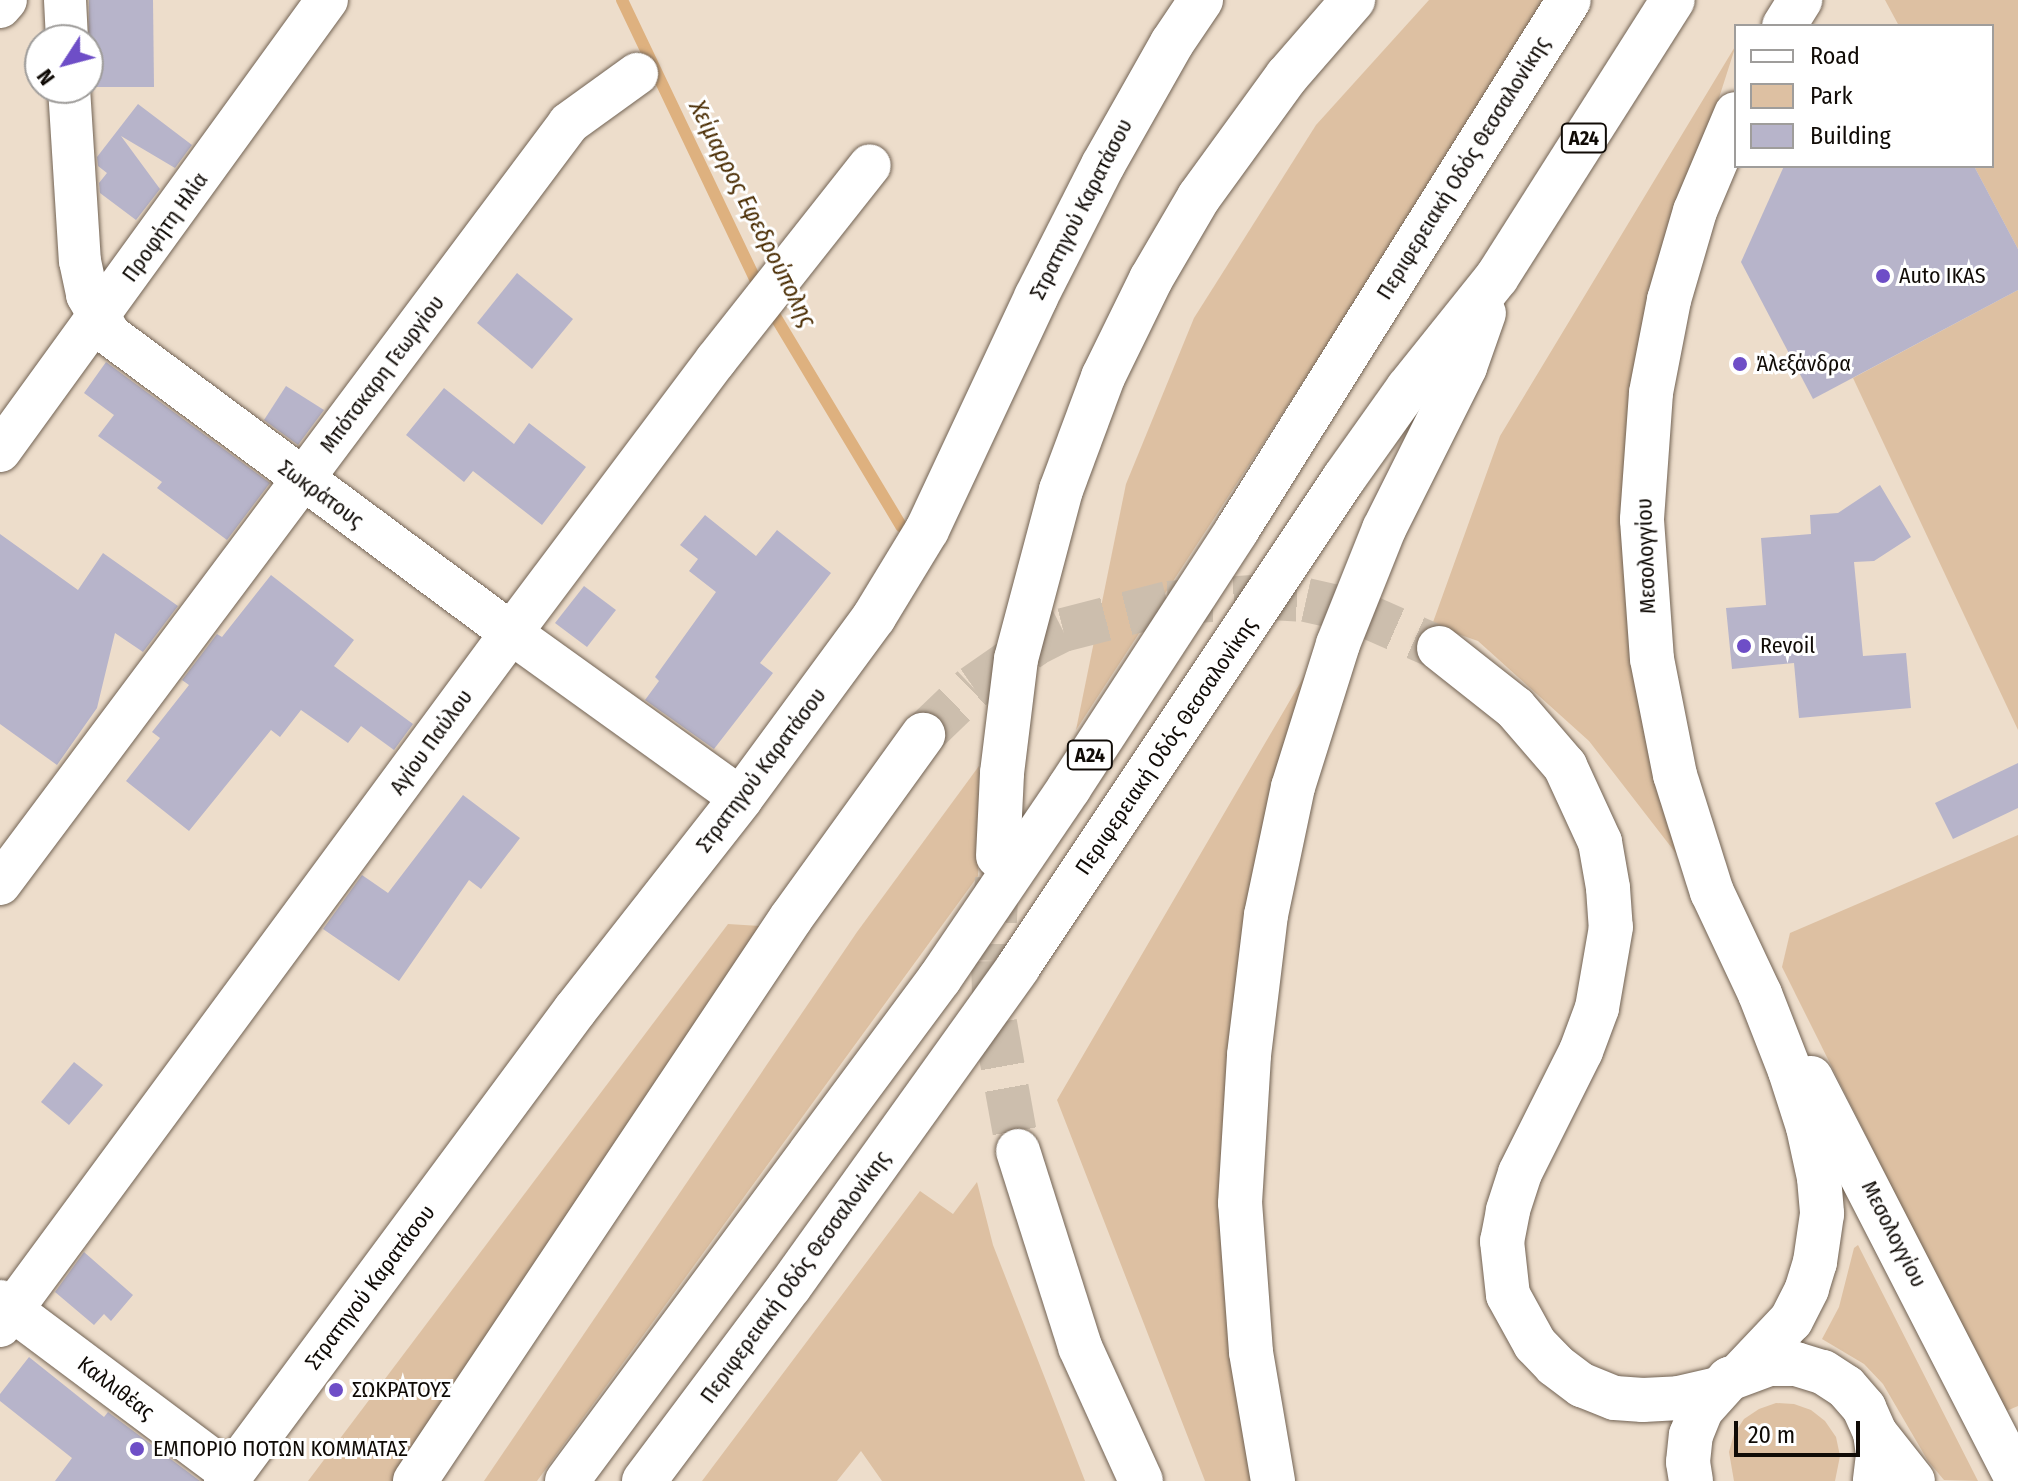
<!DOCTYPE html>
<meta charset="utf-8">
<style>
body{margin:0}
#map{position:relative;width:2018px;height:1481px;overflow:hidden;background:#edddcb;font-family:"Fira Sans Condensed",sans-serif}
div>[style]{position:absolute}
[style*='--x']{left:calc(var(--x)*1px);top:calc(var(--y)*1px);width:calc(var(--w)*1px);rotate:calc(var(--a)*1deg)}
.green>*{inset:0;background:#ddc0a2}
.stream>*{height:12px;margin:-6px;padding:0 6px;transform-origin:6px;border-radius:6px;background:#deb17f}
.building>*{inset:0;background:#b7b4ca}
.highway-tunnel>*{height:44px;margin-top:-22px;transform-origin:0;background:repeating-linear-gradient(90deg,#ccbead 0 44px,transparent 0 66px)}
.roads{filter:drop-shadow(0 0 2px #726354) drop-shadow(0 0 2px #726354)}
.street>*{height:42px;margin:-21px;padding:0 21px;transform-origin:21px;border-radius:21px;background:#fff}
.secondary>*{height:44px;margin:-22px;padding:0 22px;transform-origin:22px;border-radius:22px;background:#fff}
.highway>*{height:44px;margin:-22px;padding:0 22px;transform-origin:22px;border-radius:22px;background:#fff}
.dots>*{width:22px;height:22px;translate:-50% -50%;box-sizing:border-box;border:4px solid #fff;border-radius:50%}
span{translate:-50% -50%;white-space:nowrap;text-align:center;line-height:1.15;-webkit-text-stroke:6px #fff;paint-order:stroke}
.shield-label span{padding:2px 6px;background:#fff;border:2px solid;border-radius:6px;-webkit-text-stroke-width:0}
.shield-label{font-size:20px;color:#100b06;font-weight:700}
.street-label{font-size:22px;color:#100b06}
.poi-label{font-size:22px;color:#100b06}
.left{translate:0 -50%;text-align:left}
.water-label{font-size:24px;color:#4a2c02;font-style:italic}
.legend{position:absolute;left:1734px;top:24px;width:260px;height:144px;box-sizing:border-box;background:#fff;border:2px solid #9f9d9b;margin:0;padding:10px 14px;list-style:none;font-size:24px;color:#100b06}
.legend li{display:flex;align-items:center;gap:16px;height:40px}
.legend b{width:40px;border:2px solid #9f9d9b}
.north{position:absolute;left:24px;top:24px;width:80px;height:80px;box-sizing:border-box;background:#fff;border:2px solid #9f9d9b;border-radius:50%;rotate:234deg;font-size:22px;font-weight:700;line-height:32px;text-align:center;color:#100b06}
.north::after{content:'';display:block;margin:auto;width:28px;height:36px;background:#6e4ec7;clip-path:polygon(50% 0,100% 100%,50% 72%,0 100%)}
.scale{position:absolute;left:1734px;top:1421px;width:126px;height:36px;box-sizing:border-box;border:4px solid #100b06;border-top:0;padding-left:10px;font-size:24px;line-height:28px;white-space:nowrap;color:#100b06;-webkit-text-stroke:6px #fff;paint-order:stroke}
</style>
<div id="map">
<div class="green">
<div style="clip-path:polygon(1429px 0,1552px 0,1076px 730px,1126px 484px,1194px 318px,1316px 125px)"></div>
<div style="clip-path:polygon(1885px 0,2018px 0,2018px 249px,1974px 166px,1992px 166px,1992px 26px,1899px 26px)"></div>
<div style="clip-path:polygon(1736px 45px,1670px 250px,1627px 476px,1685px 865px,1589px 741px,1478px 641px,1432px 625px,1500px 436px)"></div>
<div style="clip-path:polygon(2018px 290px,2018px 730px,1853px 378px)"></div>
<div style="clip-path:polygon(1345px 606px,1258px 938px,1248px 1281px,1283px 1481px,1205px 1481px,1057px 1100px)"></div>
<div style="clip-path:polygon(979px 766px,978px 876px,537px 1481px,484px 1481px,857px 932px)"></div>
<div style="clip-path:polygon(2018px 835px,2018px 1406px,2004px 1412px,1782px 967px,1790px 933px)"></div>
<div style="clip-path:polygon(728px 924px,776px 927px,402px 1481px,308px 1481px)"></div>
<div style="clip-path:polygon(977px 1182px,993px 1245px,1085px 1481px,882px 1481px,861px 1451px,837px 1481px,702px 1481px,920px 1191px,953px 1214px)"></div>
<div style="clip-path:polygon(1858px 1245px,1978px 1481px,1944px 1480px,1928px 1461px,1883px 1384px,1864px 1364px,1822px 1339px,1839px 1307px,1854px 1248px)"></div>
<div style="clip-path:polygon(1776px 1403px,1794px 1404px,1811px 1410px,1825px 1421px,1836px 1437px,1840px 1456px,1835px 1481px,1734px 1481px,1729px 1452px,1734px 1434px,1744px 1419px,1759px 1409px)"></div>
</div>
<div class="stream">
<div style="--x:622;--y:0;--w:320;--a:64.5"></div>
<div style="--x:769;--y:306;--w:257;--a:59"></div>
</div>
<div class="building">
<div style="clip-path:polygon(89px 0,153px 0,154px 87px,93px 87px,88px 74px)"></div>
<div style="clip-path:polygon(138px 104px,192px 145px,175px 168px,121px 136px,160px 189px,136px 220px,100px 193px,99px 183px,107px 173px,98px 166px,97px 157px)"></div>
<div style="clip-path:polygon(1784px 166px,1974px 166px,2018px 249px,2018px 290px,1813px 399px,1741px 262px)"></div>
<div style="clip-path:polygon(517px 273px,573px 319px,532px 369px,477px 323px)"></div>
<div style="clip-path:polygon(106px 362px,270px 483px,227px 540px,157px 488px,162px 482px,98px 436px,114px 415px,84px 393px)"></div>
<div style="clip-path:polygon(286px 386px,324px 410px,298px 445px,264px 420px)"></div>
<div style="clip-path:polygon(444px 388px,514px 444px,529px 423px,586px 467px,542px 525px,473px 471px,464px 482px,406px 435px)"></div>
<div style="clip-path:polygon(1880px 485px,1911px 537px,1874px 561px,1854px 562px,1863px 656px,1906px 653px,1911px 708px,1799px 718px,1794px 663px,1732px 669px,1726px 608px,1766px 605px,1761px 538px,1811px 534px,1810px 515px,1838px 513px)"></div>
<div style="clip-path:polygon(705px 515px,756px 556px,777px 530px,831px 573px,760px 663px,773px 673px,714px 749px,645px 700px,659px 681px,655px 677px,716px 592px,689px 571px,698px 559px,680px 545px)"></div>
<div style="clip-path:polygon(0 534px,78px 590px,103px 553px,178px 606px,143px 652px,115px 633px,97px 708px,57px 765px,0 724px)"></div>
<div style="clip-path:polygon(271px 575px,354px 640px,334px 666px,413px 724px,394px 750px,361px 726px,348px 743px,301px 710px,280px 737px,271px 730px,189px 831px,126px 781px,160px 738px,152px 732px,189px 685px,182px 680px,217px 634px,222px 637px)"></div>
<div style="clip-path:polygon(584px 586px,616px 610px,587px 647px,555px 623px)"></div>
<div style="clip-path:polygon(2018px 763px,2018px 808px,1953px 839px,1935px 803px)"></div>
<div style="clip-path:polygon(463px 795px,520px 838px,481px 889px,469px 880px,399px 981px,323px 929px,362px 875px,388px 893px)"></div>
<div style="clip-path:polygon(74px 1062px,103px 1085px,69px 1125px,41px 1102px)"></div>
<div style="clip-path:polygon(84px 1252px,133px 1295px,111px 1321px,104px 1314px,94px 1325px,55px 1292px)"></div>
<div style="clip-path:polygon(29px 1357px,104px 1417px,108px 1412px,200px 1481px,55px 1481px,72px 1458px,0 1401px,0 1394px)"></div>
</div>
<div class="highway-tunnel">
<div style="--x:923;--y:735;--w:69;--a:-43.8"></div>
<div style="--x:973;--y:687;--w:75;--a:-34.7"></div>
<div style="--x:1035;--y:644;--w:31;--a:-27"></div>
<div style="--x:1063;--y:630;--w:108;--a:-14.4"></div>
<div style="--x:1168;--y:603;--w:85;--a:-4"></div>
<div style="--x:1253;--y:597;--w:53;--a:3.2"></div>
<div style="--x:1306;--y:600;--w:50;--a:12.7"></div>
<div style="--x:1355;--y:611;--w:92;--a:23.8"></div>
<div style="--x:997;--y:878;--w:83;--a:92.8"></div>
<div style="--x:993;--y:961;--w:62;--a:88.2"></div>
<div style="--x:995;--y:1023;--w:130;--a:79.8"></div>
</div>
<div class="roads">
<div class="street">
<div style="--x:65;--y:0;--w:40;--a:87.1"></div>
<div style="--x:0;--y:7;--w:9;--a:-49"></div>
<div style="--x:69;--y:88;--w:173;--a:86.4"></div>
<div style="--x:80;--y:261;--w:35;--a:78"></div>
<div style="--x:87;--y:295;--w:46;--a:60.1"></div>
<div style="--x:110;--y:335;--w:500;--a:36.6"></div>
<div style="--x:511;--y:633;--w:283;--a:35.7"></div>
<div style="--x:0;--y:451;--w:557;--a:-54.06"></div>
<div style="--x:0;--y:884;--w:950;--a:-53.21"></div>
<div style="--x:569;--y:123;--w:84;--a:-35.8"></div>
<div style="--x:0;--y:1301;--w:289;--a:36.8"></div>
<div style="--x:0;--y:1326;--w:861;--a:-53.6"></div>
<div style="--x:511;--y:633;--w:341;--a:-53.1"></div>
<div style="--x:716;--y:360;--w:248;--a:-51.7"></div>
</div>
<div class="secondary">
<div style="--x:1784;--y:26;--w:31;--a:-58"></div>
<div style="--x:1736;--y:114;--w:105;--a:112.9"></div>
<div style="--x:1695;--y:211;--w:93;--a:106.3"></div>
<div style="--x:1669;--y:300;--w:95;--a:101"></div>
<div style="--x:1651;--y:393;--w:127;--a:94.1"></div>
<div style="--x:1642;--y:520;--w:139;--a:85.9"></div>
<div style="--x:1652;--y:659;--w:118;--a:78.8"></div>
<div style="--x:1675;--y:775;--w:123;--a:72.5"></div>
<div style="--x:1712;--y:892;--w:113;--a:64.8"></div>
<div style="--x:1760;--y:994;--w:83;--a:68.7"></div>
<div style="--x:1790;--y:1071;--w:59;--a:72.2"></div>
<div style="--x:1808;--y:1127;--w:52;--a:77.8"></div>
<div style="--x:1819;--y:1178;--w:36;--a:85"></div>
<div style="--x:1822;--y:1214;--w:49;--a:98.3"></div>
<div style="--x:1815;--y:1262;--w:28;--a:107"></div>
<div style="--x:1807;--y:1289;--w:35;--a:117"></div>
<div style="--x:1791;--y:1320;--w:70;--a:133.3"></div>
<div style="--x:1811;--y:1078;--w:452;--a:62.8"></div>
<div style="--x:1875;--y:1433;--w:61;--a:51.6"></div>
<div style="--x:226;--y:1481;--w:586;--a:-53.46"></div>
<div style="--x:575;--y:1010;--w:269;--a:-51.9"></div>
<div style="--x:741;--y:798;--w:225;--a:-53.7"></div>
<div style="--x:874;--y:617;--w:102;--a:-58.7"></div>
<div style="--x:927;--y:530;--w:257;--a:-64.9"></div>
<div style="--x:1036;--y:297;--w:148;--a:-63.1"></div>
<div style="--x:1103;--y:165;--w:140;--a:-60.5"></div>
<div style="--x:1172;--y:43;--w:52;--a:-56"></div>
<div style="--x:1691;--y:1481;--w:19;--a:-99"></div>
<div style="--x:1688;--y:1462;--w:27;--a:-84"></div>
<div style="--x:1691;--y:1435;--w:27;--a:-68"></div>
<div style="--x:1701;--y:1410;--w:42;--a:-47.9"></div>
<div style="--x:1729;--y:1379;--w:43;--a:-20.6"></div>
<div style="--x:1769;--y:1364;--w:27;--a:0"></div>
<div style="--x:1796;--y:1364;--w:28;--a:17"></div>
<div style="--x:1823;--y:1372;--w:27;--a:33"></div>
<div style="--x:1846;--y:1387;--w:28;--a:49"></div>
<div style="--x:1864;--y:1408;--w:27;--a:66"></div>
<div style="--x:1875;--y:1433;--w:22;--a:82"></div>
<div style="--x:1878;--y:1455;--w:26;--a:97"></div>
</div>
<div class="highway">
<div style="--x:1439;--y:648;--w:97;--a:38.3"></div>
<div style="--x:1515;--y:708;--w:77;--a:49.2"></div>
<div style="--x:1565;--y:766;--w:84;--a:65.3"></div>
<div style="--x:1600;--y:842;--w:47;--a:80.1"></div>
<div style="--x:1608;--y:888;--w:39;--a:86"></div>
<div style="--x:1611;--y:927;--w:82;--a:99.8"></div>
<div style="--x:1597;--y:1008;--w:46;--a:110.4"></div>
<div style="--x:1581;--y:1051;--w:136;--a:116.6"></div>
<div style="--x:1520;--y:1173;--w:40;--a:108"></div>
<div style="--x:1508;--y:1211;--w:31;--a:101"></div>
<div style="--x:1502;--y:1241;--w:54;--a:83.7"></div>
<div style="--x:1508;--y:1295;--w:56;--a:61.1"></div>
<div style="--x:1535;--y:1344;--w:29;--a:46"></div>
<div style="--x:1555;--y:1365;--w:34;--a:37"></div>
<div style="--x:1582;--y:1385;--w:35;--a:22"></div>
<div style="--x:1615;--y:1398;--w:28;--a:4"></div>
<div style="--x:1643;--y:1400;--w:36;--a:-3"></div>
<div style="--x:1679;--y:1398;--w:39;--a:-13"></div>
<div style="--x:998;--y:856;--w:83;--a:-87.2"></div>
<div style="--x:1002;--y:773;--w:115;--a:-83"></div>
<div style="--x:1016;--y:659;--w:175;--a:-75.1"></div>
<div style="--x:1061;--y:490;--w:121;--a:-69.6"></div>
<div style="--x:1103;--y:377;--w:109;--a:-63.9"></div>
<div style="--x:1151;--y:279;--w:95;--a:-59.7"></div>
<div style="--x:1199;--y:197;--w:150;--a:-54"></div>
<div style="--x:1287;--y:76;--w:101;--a:-49"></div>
<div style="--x:1018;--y:1151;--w:206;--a:72.4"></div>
<div style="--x:1080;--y:1347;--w:147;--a:65.5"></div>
<div style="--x:415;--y:1481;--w:677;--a:-56.26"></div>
<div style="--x:791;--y:918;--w:226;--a:-54.2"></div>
<div style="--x:567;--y:1481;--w:626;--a:-53.44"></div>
<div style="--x:940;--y:978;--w:230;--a:-55.8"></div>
<div style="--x:1069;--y:788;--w:308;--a:-56.9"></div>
<div style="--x:1237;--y:530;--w:625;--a:-57.94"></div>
<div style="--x:644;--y:1481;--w:244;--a:-53.2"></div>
<div style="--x:790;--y:1286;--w:392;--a:-54.4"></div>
<div style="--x:1018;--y:967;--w:588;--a:-56.31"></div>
<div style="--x:1344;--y:478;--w:110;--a:-54.6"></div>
<div style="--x:1408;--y:388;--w:142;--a:-51.3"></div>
<div style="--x:1497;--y:277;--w:328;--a:-57.6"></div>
<div style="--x:1273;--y:1481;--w:131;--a:-99.7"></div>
<div style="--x:1251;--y:1352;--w:149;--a:-94.2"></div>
<div style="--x:1240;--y:1203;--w:148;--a:-86.5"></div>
<div style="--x:1249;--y:1055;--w:141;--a:-83.1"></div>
<div style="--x:1266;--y:915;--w:131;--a:-78.1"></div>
<div style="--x:1293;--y:787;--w:150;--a:-72.5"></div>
<div style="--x:1338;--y:644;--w:124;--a:-68.2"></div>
<div style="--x:1384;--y:529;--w:181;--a:-63.4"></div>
<div style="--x:1465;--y:367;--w:57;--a:-70.6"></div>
</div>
</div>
<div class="dots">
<div style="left:1883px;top:276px;background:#6e4ec7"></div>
<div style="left:1740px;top:364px;background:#6e4ec7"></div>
<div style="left:1744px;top:646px;background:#6e4ec7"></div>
<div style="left:336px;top:1390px;background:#6e4ec7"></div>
<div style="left:137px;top:1449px;background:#6e4ec7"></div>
</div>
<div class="shield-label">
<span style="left:1584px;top:138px">Α24</span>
<span style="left:1090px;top:755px">Α24</span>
</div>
<div class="street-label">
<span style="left:1463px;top:168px;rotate:-58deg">Περιφερειακή Οδός Θεσσαλονίκης</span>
<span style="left:1081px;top:209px;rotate:-63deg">Στρατηγού Καρατάσου</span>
<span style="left:165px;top:227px;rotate:-54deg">Προφήτη Ηλία</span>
<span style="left:382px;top:374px;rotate:-53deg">Μπότσκαρη Γεωργίου</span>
<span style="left:321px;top:494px;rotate:36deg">Σωκράτους</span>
<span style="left:1646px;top:556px;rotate:-92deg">Μεσολογγίου</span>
<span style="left:431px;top:742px;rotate:-54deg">Αγίου Παύλου</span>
<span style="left:1166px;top:746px;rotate:-56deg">Περιφερειακή Οδός Θεσσαλονίκης</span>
<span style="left:761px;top:770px;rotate:-53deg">Στρατηγού Καρατάσου</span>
<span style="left:1894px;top:1234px;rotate:63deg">Μεσολογγίου</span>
<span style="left:795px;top:1277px;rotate:-54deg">Περιφερειακή Οδός Θεσσαλονίκης</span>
<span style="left:370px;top:1287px;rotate:-53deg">Στρατηγού Καρατάσου</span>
<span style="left:116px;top:1388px;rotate:37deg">Καλλιθέας</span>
</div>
<div class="poi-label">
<span class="left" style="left:1899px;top:276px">Auto IKAS</span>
<span class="left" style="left:1756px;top:364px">Άλεξάνδρα</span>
<span class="left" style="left:1760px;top:646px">Revoil</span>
<span class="left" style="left:352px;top:1390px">ΣΩΚΡΑΤΟΥΣ</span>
<span class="left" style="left:153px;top:1449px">ΕΜΠΟΡΙΟ ΠΟΤΩΝ ΚΟΜΜΑΤΑΣ</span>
</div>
<div class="water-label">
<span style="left:752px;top:214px;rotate:63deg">Χείμαρρος Εφεδρούπολης</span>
</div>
<ul class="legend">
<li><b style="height:10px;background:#fff"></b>Road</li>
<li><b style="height:22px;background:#ddc0a2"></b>Park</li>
<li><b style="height:22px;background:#b7b4ca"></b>Building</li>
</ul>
<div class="north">N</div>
<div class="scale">20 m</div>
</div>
